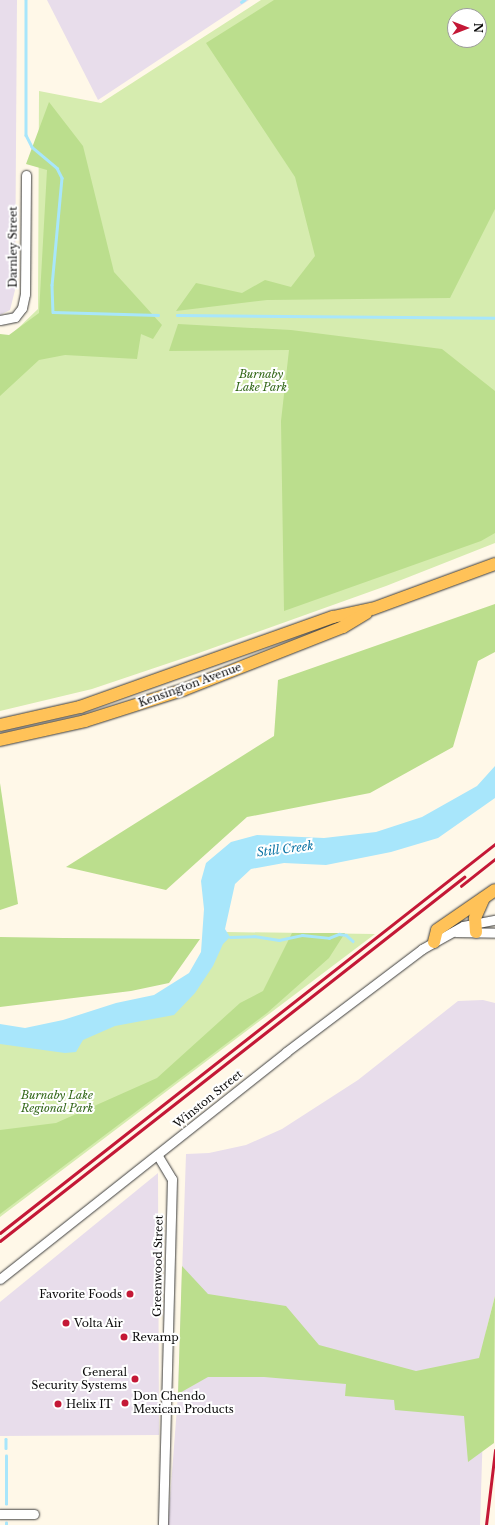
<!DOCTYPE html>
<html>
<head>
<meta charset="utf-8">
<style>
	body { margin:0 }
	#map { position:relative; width:495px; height:1525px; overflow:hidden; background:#fff8e8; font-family:"Libre Baskerville",serif }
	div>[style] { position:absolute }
	.industrial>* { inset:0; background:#e8ddeb }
	.green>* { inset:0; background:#d6ecaf }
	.forest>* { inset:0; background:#bbde8d }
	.water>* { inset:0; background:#a8e6fb }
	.stream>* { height:2.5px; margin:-1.25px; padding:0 1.25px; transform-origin:1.25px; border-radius:1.25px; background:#a8e6fb }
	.roads { filter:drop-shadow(0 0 1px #3d3d3d) drop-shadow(0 0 1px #3d3d3d) }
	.minor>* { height:9px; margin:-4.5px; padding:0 4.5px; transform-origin:4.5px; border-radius:4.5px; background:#fff }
	.major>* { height:12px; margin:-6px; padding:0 6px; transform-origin:6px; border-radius:6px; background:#ffc258 }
	.rail>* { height:2.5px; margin:-1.25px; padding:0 1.25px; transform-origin:1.25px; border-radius:1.25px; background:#c41836 }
	.dots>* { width:11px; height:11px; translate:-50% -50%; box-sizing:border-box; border:2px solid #fff; border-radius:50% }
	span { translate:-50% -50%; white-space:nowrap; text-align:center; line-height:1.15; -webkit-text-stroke:4px #fff; paint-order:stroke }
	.street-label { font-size:11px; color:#0a0a0a }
	.park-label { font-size:11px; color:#316617; font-style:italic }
	.poi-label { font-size:11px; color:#0a0a0a }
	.right { translate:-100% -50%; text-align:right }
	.left { translate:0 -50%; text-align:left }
	.water-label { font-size:12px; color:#0b74a5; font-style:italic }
	.north { position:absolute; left:447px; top:8px; width:40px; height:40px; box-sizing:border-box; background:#fff; border:1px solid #9d9d9d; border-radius:50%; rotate:90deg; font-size:11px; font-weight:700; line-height:16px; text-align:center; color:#0a0a0a }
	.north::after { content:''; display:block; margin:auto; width:14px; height:18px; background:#c41836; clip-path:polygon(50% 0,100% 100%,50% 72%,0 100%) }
</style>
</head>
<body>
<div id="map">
	<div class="industrial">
		<i style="clip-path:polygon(0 0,17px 0,15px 290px,10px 310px,0 315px)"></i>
		<i style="clip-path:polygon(47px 0,249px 0,98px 100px)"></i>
		<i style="clip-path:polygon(483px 1000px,495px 1003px,495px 1296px,486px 1331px,480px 1525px,168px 1525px,178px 1394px,186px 1154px,209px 1153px,246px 1145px,282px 1129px,358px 1080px,458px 1001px)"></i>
		<i style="clip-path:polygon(158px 1173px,159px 1435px,0 1436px,0 1302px)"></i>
	</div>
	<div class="green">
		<i style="clip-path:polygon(evenodd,261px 0,495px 0,495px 543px,386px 586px,196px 654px,92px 689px,0 711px,0 336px,10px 336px,38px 309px,39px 91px,101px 103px,261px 0,455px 16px,479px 16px,479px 40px,455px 40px,455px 16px)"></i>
		<i style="clip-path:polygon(227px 932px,375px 934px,0 1217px,0 1038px,181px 1002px)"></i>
	</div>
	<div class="forest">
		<i style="clip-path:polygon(evenodd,274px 0,495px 0,495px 209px,450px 298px,267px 300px,176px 311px,196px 283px,242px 293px,265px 280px,291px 287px,315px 256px,295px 177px,206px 43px,274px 0,455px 16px,479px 16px,479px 40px,455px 40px,455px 16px)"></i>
		<i style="clip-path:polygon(49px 102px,83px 146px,114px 272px,162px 325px,153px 339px,141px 334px,137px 359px,65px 355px,39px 360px,0 396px,0 334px,9px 335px,39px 313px,47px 170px,26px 164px)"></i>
		<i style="clip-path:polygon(178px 324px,291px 330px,442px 349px,495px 391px,495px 533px,481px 541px,284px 611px,281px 421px,289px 350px,169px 351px)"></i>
		<i style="clip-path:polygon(495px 604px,495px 652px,478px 661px,453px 747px,370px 793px,247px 817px,166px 890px,66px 867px,274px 736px,278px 680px)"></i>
		<i style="clip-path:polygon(0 783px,18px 904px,0 910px)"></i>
		<i style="clip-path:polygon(292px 933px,345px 933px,329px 958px,267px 1013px,0 1214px,0 1130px,56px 1123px,157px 1078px,240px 1003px,263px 991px)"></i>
		<i style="clip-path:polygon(0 937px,64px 938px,200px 939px,169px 983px,131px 991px,0 1007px)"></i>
		<i style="clip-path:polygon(182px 1266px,208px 1294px,286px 1306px,319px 1345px,416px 1371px,479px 1358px,495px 1296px,494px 1443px,468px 1462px,464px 1416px,395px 1410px,394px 1400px,345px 1396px,346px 1384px,264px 1377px,208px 1377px,178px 1394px)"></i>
	</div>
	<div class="water">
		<i style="clip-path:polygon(495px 766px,495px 798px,438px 838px,391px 852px,326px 865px,284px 863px,251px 869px,235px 884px,225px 929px,230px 937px,223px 944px,213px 966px,195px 993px,174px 1015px,115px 1026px,83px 1040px,76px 1052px,65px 1053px,0 1044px,0 1024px,25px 1028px,63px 1020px,116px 1003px,154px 995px,189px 973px,201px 952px,204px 909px,201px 881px,206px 863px,231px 842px,257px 835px,324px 838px,376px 832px,422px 817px,477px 786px)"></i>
	</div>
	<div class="stream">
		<i style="left:26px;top:0;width:135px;rotate:90deg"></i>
		<i style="left:26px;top:135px;width:13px;rotate:63deg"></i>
		<i style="left:32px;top:147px;width:33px;rotate:40deg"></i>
		<i style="left:57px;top:168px;width:11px;rotate:63deg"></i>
		<i style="left:62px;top:178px;width:107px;rotate:95.3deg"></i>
		<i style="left:52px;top:285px;width:27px;rotate:88deg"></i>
		<i style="left:53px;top:312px;width:105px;rotate:1.6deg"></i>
		<i style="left:241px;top:2px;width:4px;rotate:-34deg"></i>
		<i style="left:177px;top:315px;width:318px;rotate:0.5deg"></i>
		<i style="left:230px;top:937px;width:24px;rotate:-2deg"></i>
		<i style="left:254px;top:936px;width:25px;rotate:9deg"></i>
		<i style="left:279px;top:940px;width:24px;rotate:-12deg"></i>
		<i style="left:302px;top:935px;width:27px;rotate:6deg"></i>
		<i style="left:329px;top:938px;width:11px;rotate:-22deg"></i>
		<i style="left:339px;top:934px;width:7px;rotate:8deg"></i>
		<i style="left:346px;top:935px;width:9px;rotate:41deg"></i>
		<i style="left:6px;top:1439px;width:9px;rotate:90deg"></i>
		<i style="left:6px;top:1504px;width:48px;rotate:-90deg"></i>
		<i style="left:6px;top:1525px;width:2px;rotate:-90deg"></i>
	</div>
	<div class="roads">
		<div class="minor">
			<i style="left:0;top:320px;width:15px;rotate:-11deg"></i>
			<i style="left:15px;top:317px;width:11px;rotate:-52deg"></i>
			<i style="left:22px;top:308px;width:14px;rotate:-78deg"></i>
			<i style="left:25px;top:294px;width:119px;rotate:-89.5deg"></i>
			<i style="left:456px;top:932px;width:39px;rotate:1deg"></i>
			<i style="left:158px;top:1156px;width:27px;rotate:59deg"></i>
			<i style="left:172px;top:1179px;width:346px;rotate:91.5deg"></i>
			<i style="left:0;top:1279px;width:365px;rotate:-38.4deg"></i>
			<i style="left:286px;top:1052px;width:171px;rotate:-37.1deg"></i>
			<i style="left:422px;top:949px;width:47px;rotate:-29.3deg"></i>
			<i style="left:463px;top:926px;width:33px;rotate:-11deg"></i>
			<i style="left:0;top:1514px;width:34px"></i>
		</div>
		<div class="major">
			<i style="left:0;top:725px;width:82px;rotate:-12.7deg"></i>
			<i style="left:80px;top:707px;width:269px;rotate:-19.6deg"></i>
			<i style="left:333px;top:617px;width:40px;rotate:-12deg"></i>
			<i style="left:372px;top:609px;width:131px;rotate:-20.1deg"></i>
			<i style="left:0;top:740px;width:87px;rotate:-12.6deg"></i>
			<i style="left:85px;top:721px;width:103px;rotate:-17.6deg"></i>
			<i style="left:183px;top:690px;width:172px;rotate:-21.5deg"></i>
			<i style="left:343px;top:627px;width:27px;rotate:-31deg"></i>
			<i style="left:476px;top:932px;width:14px;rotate:-94deg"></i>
			<i style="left:475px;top:918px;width:22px;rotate:-66deg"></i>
			<i style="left:434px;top:942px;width:12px;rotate:-76deg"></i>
			<i style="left:437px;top:930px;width:70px;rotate:-34.6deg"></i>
		</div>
	</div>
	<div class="rail">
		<i style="left:461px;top:886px;width:43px;rotate:-38.5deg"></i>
		<i style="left:0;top:1233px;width:630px;rotate:-38.16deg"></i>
		<i style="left:0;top:1241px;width:590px;rotate:-38.11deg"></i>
		<i style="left:486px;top:1525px;width:75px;rotate:-83.1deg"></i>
	</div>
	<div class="dots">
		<i style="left:130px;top:1294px;background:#c41836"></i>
		<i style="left:66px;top:1323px;background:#c41836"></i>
		<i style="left:124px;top:1337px;background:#c41836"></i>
		<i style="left:135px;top:1379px;background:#c41836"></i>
		<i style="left:125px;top:1403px;background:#c41836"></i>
		<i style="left:58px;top:1404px;background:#c41836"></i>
	</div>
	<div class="street-label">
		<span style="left:13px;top:247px;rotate:-90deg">Darnley Street</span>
		<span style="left:190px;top:685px;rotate:-20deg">Kensington Avenue</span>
		<span style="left:208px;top:1099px;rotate:-39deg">Winston Street</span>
		<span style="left:158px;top:1266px;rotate:-89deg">Greenwood Street</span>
	</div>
	<div class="park-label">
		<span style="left:261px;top:381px">Burnaby<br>Lake Park</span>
		<span style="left:57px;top:1102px">Burnaby Lake<br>Regional Park</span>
	</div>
	<div class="poi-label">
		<span class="right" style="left:122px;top:1294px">Favorite Foods</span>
		<span class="left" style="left:74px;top:1323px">Volta Air</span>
		<span class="left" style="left:132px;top:1337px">Revamp</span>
		<span class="right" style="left:127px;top:1379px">General<br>Security Systems</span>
		<span class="left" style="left:133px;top:1403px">Don Chendo<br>Mexican Products</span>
		<span class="left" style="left:66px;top:1404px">Helix IT</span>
	</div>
	<div class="water-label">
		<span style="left:285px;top:849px;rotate:-7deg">Still Creek</span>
	</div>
	<div class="north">N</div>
</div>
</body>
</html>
